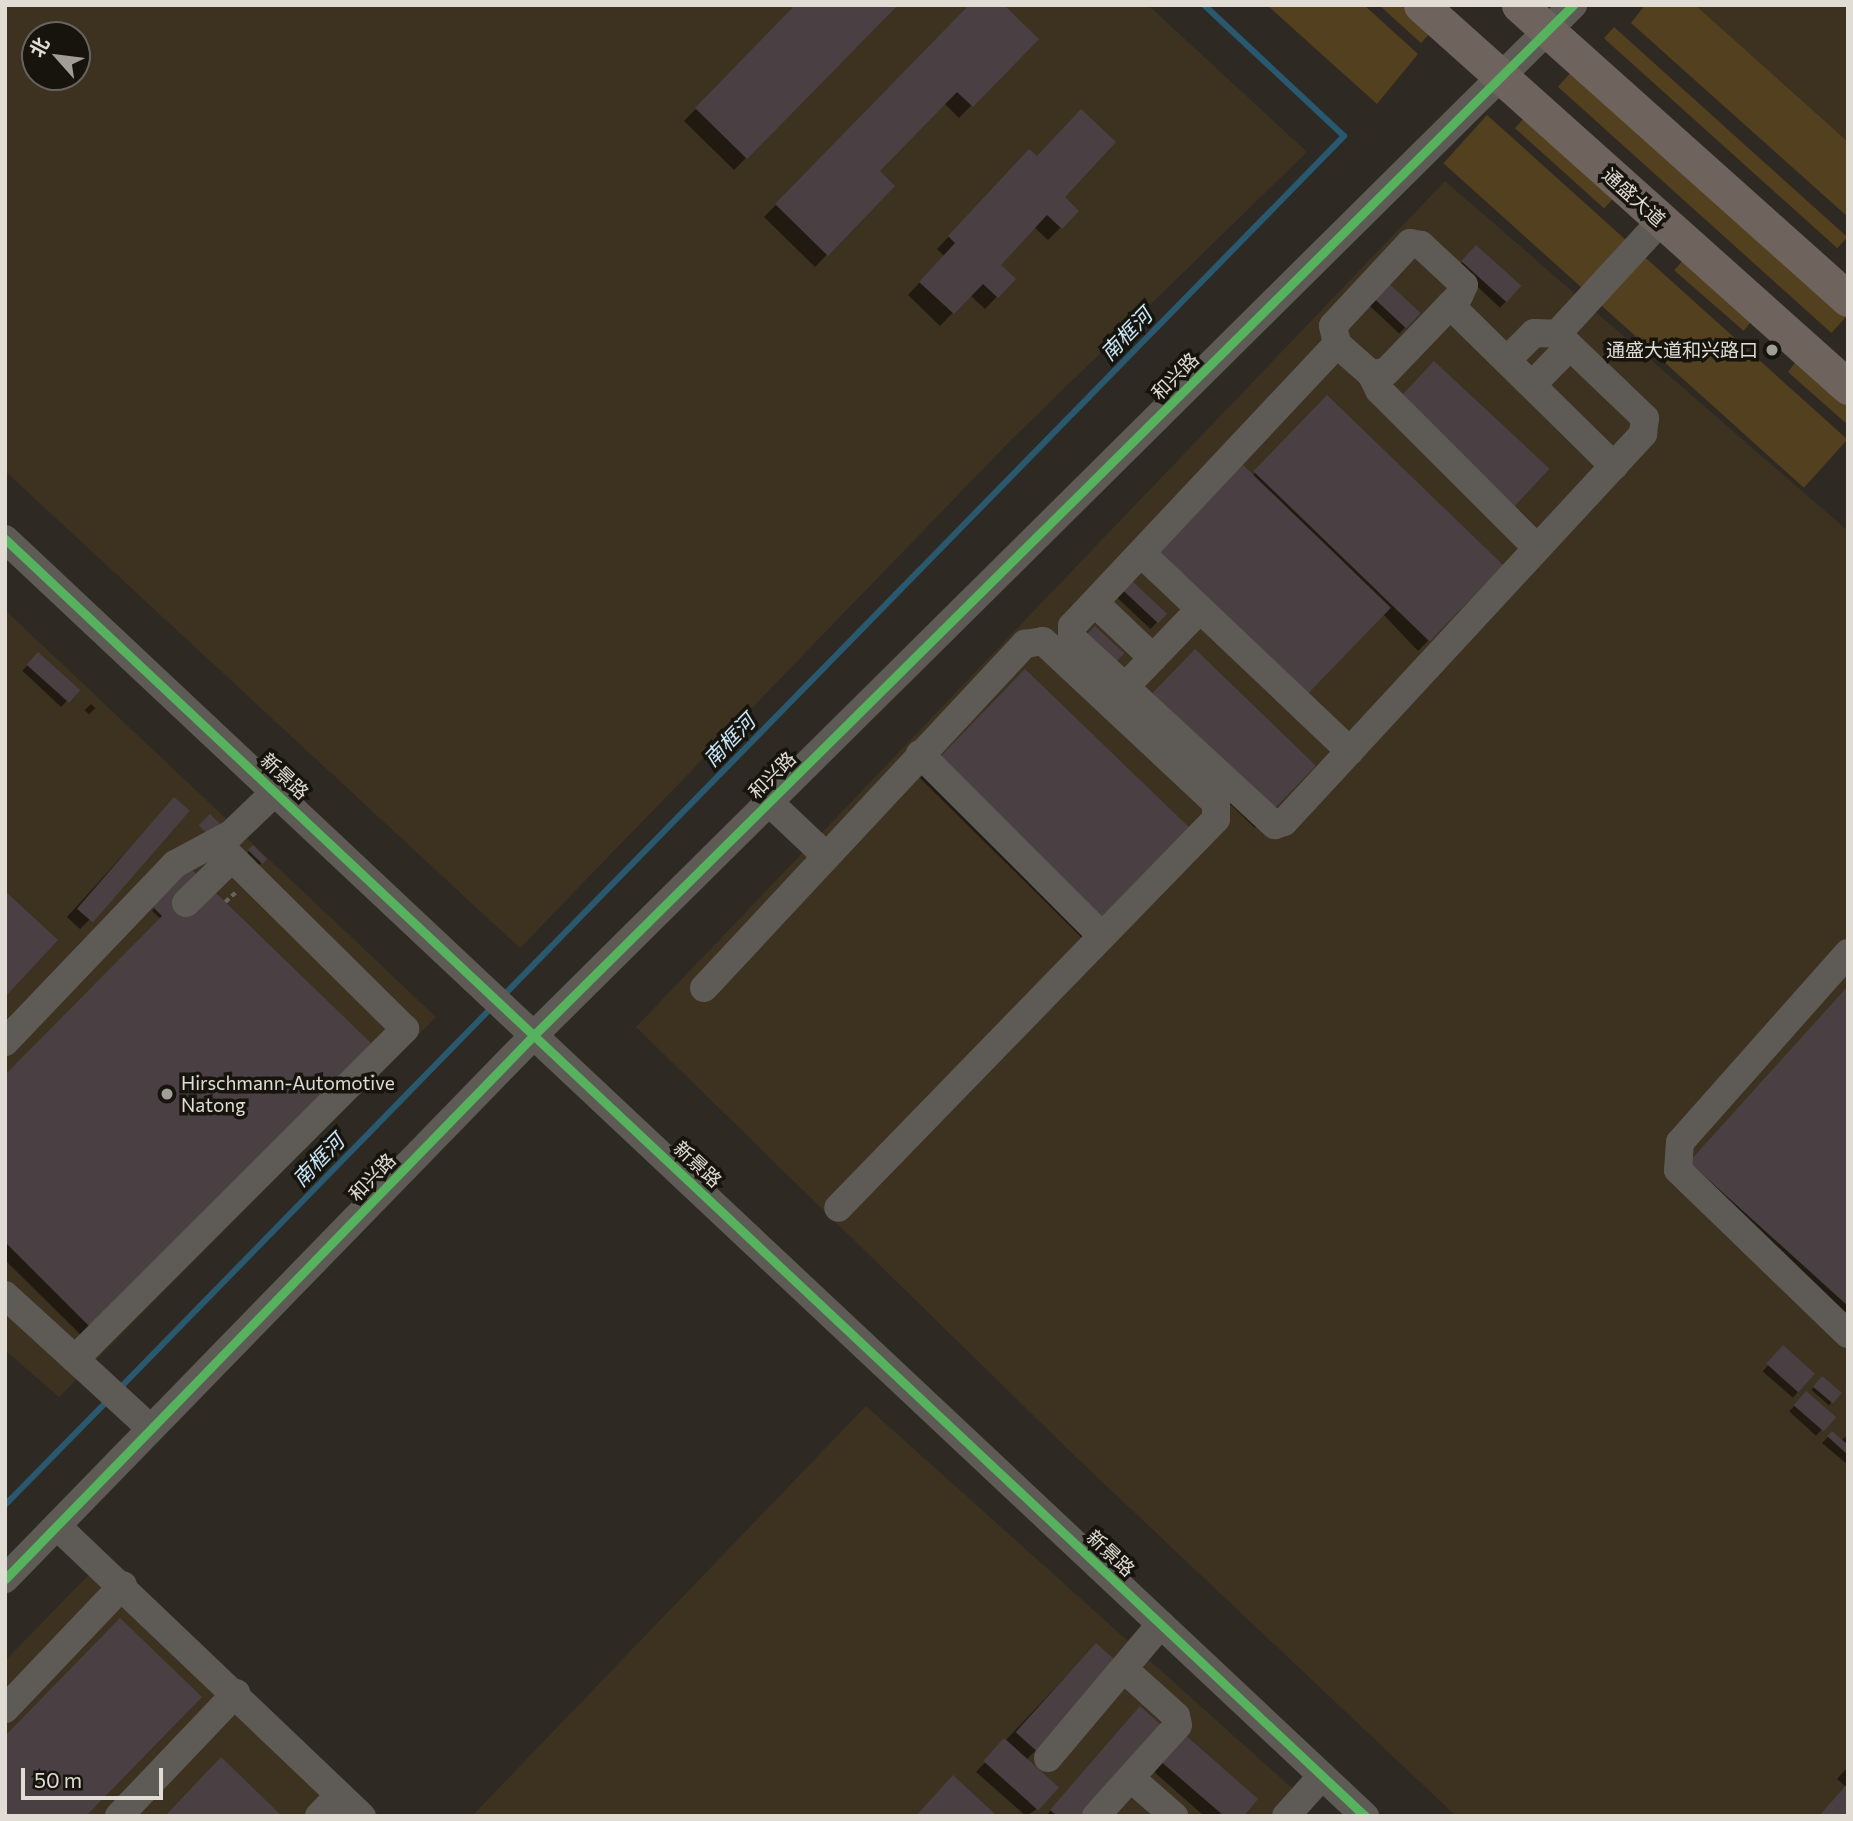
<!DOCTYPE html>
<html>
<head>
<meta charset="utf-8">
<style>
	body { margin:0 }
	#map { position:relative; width:1853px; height:1821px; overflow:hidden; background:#2e2a23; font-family:Commissioner,"Noto Sans SC",sans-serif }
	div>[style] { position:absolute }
	.built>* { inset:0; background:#3d3220 }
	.green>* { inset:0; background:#53401e; transform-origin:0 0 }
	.shadow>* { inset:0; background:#0007; transform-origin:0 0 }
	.stream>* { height:6px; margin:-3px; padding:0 3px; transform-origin:3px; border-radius:3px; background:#295970 }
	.building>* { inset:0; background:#4a4043; transform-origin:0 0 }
	.path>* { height:3.5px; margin-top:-1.75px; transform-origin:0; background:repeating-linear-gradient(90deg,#66635e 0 5px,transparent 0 8.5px) }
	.minor>* { height:28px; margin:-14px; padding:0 14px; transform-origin:14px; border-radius:14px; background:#5e5b56 }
	.major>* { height:35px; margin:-17.5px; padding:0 17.5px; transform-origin:17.5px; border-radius:17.5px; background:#6e645d }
	.cycleway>* { height:9px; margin:-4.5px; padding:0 4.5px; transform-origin:4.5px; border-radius:4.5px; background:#56b35d }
	.dots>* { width:19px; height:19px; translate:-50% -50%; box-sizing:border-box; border:4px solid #17140e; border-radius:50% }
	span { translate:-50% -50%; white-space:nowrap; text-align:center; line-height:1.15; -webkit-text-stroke:7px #17140e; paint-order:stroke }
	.street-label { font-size:19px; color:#e1dcd4 }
	.poi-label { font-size:19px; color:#e1dcd4 }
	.right { translate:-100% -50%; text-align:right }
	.left { translate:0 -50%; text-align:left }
	.water-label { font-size:21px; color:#c8e7f8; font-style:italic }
	.frame { position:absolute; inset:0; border:7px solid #e1dcd4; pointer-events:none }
	.north { position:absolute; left:21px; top:21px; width:70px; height:70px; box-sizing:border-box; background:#17140e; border:2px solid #68645d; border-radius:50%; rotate:298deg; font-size:19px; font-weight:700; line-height:28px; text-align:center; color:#e1dcd4 }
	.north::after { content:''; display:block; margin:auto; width:24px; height:32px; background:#a29e96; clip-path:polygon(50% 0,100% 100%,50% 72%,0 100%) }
	.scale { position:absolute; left:21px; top:1768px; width:142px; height:32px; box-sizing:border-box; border:4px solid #e1dcd4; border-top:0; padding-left:9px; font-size:21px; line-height:24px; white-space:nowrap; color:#e1dcd4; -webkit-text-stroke:5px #17140e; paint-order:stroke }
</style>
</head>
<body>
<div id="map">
	<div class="built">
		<i style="clip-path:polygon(evenodd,5px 5px,1148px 5px,1307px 152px,1010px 441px,520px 948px,5px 471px,5px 5px,35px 35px,77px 35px,77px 77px,35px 77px,35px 35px)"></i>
		<i style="clip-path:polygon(1689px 5px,1848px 5px,1848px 150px)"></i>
		<i style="clip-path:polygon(1445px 181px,1848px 531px,1848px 1816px,1456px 1816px,1078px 1459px,636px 1027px)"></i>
		<i style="clip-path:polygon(5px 610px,436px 1017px,59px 1397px,5px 1350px)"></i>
		<i style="clip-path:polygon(866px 1406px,1294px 1790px,1271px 1816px,472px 1816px)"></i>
		<i style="clip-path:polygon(107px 1556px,380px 1816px,5px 1816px,5px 1661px)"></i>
	</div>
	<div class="green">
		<i style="clip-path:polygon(1267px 5px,1364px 5px,1418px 54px,1377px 104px)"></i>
		<i style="clip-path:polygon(1379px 5px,1401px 5px,1431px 32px,1421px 43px)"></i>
		<i style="clip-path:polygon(1645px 5px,1695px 5px,1848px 142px,1848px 217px,1631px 23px)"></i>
		<i style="left:1614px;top:27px;width:314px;height:15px;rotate:42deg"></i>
		<i style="left:1574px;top:69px;width:368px;height:24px;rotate:42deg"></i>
		<i style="left:1487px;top:115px;width:485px;height:65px;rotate:42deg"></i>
		<i style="left:1525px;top:117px;width:120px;height:15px;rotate:42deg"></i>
		<i style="left:1684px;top:259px;width:92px;height:15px;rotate:41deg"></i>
		<i style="clip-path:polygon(1797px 360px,1848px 405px,1848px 425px,1788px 372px)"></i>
	</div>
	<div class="shadow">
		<i style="clip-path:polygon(797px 5px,896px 5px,734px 170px,684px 121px)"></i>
		<i style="clip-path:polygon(971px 5px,1036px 39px,959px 118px,944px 103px,877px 171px,893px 186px,815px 267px,764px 217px)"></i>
		<i style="clip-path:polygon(1017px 164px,1077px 211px,1048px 240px,1034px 227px,999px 265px,1014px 279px,985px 309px,970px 295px,940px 326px,908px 295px,944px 256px,937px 249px)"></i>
		<i style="left:1476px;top:247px;width:59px;height:28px;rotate:43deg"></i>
		<i style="left:1384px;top:281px;width:47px;height:28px;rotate:43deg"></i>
		<i style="clip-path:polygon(1315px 410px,1502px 564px,1418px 651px,1252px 476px)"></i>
		<i style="left:1132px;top:583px;width:45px;height:21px;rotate:43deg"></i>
		<i style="left:38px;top:654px;width:53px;height:23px;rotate:43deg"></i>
		<i style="clip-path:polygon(1025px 671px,1083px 939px,920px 778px)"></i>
		<i style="left:91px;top:704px;width:6px;height:9px;rotate:45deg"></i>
		<i style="clip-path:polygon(1136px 713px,1314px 766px,1255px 828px)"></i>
		<i style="clip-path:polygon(166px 808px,89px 920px,80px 929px,67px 917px)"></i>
		<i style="left:253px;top:847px;width:17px;height:8px;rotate:45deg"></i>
		<i style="clip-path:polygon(190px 870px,372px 1046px,82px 1336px,5px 1260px,5px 1078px,161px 919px,152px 911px)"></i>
		<i style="clip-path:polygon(1848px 987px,1848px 1329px,1678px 1175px)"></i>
		<i style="left:1783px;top:1348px;width:40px;height:31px;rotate:41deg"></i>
		<i style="left:1822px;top:1378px;width:23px;height:16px;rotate:41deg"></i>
		<i style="left:1806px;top:1393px;width:36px;height:25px;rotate:42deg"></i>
		<i style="clip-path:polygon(1832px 1433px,1841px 1441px,1848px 1434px,1848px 1465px,1822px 1443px)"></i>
		<i style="clip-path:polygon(1087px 1654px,1036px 1750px,1026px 1760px,1037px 1809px,1026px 1816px,976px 1772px)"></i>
		<i style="clip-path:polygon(1132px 1718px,1079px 1816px,1046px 1816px)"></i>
		<i style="clip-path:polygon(1174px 1745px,1241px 1816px,1204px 1816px,1152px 1770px)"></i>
		<i style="clip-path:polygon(1848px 1767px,1848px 1816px,1846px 1787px,1837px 1779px)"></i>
	</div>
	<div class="stream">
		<i style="left:503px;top:996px;width:1203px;rotate:-45.64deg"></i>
		<i style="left:1344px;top:136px;width:192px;rotate:-136.9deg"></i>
		<i style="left:119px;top:1389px;width:535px;rotate:-45.68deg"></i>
		<i style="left:5px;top:1505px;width:148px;rotate:-45.5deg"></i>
	</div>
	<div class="building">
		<i style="clip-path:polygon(795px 5px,898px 5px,747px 159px,695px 108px)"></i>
		<i style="clip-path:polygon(969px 5px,1004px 5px,1039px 39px,973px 107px,957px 92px,880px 171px,895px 186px,828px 256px,775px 204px)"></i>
		<i style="clip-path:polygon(1081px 109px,1116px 142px,1065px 197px,1079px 211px,1062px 229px,1047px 215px,1001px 265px,1016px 279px,998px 298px,983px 284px,954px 314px,919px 282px,955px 243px,948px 236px,1029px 149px,1037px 156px)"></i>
		<i style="left:1476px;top:245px;width:61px;height:22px;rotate:42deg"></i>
		<i style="left:1384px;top:279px;width:50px;height:21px;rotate:43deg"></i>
		<i style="left:1434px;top:361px;width:158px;height:51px;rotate:43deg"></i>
		<i style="left:1327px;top:395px;width:245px;height:106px;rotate:44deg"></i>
		<i style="left:1242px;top:464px;width:207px;height:128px;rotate:44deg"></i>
		<i style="left:1132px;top:581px;width:48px;height:13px;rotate:43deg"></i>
		<i style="left:1095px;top:626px;width:40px;height:18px;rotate:43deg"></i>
		<i style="left:1195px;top:649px;width:168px;height:69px;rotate:44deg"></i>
		<i style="left:38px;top:652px;width:57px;height:17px;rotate:42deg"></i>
		<i style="left:1025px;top:669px;width:233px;height:134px;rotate:44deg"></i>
		<i style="left:174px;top:797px;width:21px;height:148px;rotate:41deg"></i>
		<i style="left:210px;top:814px;width:17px;height:16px;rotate:45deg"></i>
		<i style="left:253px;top:845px;width:20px;height:7px;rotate:45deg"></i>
		<i style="clip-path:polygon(190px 868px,374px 1046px,92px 1329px,5px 1242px,5px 1075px,162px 916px,153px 907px)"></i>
		<i style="clip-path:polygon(5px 891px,58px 940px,5px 997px)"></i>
		<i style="clip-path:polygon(1848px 986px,1848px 1306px,1689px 1162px)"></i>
		<i style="left:1783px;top:1345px;width:43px;height:25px;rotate:42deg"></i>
		<i style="left:1822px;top:1376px;width:26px;height:14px;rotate:40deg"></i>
		<i style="left:1806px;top:1391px;width:40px;height:19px;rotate:41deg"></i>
		<i style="clip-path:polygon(1832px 1431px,1848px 1445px,1848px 1455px,1827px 1436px)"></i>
		<i style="clip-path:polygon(120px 1618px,202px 1697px,86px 1816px,5px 1816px,5px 1736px)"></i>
		<i style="left:1096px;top:1643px;width:28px;height:120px;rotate:42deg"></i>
		<i style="clip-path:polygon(1140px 1706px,1161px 1725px,1081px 1816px,1057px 1816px,1050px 1810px)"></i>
		<i style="clip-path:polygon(1183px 1733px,1258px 1799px,1244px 1816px,1224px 1816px,1159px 1760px)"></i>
		<i style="left:1004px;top:1738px;width:74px;height:31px;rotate:42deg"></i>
		<i style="clip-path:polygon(221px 1757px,282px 1816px,165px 1816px)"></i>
		<i style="clip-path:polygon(953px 1775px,997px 1816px,916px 1816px)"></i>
		<i style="clip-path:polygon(1848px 1783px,1848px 1816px,1819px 1816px)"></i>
	</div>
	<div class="path">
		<i style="left:225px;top:902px;width:15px;rotate:-42deg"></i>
	</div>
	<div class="minor">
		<i style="left:1450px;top:305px;width:230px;rotate:44.5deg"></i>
		<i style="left:1337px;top:344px;width:45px;rotate:41.4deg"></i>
		<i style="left:1371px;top:374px;width:15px;rotate:-8deg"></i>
		<i style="left:1386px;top:372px;width:105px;rotate:-46.2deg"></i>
		<i style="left:1459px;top:296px;width:12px;rotate:-66deg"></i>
		<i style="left:1464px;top:285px;width:59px;rotate:-137.1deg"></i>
		<i style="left:1421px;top:245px;width:11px;rotate:-170deg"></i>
		<i style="left:1410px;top:243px;width:113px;rotate:132.9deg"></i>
		<i style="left:1333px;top:326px;width:18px;rotate:77deg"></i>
		<i style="left:1337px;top:344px;width:387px;rotate:133.2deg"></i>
		<i style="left:1072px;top:626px;width:12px;rotate:90deg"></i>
		<i style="left:1072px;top:638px;width:276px;rotate:42.7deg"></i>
		<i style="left:1275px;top:825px;width:9px;rotate:-18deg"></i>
		<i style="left:1284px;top:822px;width:529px;rotate:-47.22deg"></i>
		<i style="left:1643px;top:434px;width:16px;rotate:-83deg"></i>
		<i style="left:1645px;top:418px;width:122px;rotate:-136.3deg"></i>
		<i style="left:1557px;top:334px;width:154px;rotate:-47.4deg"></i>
		<i style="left:1507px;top:360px;width:38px;rotate:-45deg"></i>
		<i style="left:1534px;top:333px;width:23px;rotate:2deg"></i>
		<i style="left:1371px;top:374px;width:18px;rotate:63deg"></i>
		<i style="left:1379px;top:390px;width:223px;rotate:45deg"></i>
		<i style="left:1532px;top:385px;width:54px;rotate:-45.7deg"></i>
		<i style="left:5px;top:539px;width:1866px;rotate:43.2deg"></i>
		<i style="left:1141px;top:553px;width:288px;rotate:43.5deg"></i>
		<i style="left:1095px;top:603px;width:80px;rotate:43.5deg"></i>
		<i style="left:1125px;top:687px;width:108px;rotate:-46.1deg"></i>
		<i style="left:920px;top:754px;width:257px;rotate:45deg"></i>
		<i style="left:769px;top:802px;width:76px;rotate:43.4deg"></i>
		<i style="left:186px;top:903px;width:64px;rotate:-44.4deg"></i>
		<i style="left:1848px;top:953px;width:253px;rotate:131.6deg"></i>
		<i style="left:1680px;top:1142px;width:28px;rotate:94deg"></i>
		<i style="left:1678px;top:1170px;width:236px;rotate:44deg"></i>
		<i style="left:704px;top:988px;width:471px;rotate:-47deg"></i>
		<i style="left:1025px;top:644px;width:18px;rotate:-9deg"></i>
		<i style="left:1043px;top:641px;width:237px;rotate:43.1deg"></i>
		<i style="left:1216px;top:803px;width:16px;rotate:90deg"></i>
		<i style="left:1216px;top:819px;width:542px;rotate:134.18deg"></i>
		<i style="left:5px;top:1042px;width:246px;rotate:-46.3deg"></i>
		<i style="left:175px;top:864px;width:64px;rotate:-28.2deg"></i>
		<i style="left:231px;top:834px;width:62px;rotate:-43.7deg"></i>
		<i style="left:5px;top:1295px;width:95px;rotate:42.4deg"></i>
		<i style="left:75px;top:1359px;width:467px;rotate:-45deg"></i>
		<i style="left:405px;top:1029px;width:264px;rotate:-135.3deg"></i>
		<i style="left:75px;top:1359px;width:103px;rotate:42.6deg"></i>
		<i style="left:57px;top:1526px;width:421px;rotate:43.6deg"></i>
		<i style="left:5px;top:1579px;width:760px;rotate:-45.8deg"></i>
		<i style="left:535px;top:1034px;width:1462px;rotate:-44.75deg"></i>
		<i style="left:5px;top:1709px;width:171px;rotate:-46.4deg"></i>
		<i style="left:1048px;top:1758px;width:175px;rotate:-49.9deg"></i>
		<i style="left:1133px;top:1780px;width:55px;rotate:41.3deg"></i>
		<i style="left:119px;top:1816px;width:170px;rotate:-46.4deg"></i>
		<i style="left:319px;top:1816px;width:29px;rotate:-46deg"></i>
		<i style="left:1096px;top:1816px;width:122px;rotate:-48deg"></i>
		<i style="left:1178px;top:1725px;width:9px;rotate:-103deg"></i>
		<i style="left:1176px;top:1716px;width:70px;rotate:-137.9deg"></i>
		<i style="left:1286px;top:1816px;width:54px;rotate:-48deg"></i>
	</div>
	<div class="major">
		<i style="left:1421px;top:5px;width:573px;rotate:41.82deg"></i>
		<i style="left:1519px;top:5px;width:441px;rotate:41.8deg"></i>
	</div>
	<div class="cycleway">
		<i style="left:5px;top:539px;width:1866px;rotate:43.2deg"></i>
		<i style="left:5px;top:1579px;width:760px;rotate:-45.8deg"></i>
		<i style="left:535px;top:1034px;width:1462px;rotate:-44.75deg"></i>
	</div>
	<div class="dots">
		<i style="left:1772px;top:350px;background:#a29e96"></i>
		<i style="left:167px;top:1094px;background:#a29e96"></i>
	</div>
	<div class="street-label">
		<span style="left:1634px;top:197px;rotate:42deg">通盛大道</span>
		<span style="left:1175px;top:376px;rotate:-45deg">和兴路</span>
		<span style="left:772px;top:775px;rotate:-45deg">和兴路</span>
		<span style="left:285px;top:776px;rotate:43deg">新景路</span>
		<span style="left:698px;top:1164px;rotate:43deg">新景路</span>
		<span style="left:372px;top:1177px;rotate:-46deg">和兴路</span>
		<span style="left:1111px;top:1553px;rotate:43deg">新景路</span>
	</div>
	<div class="poi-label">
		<span class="right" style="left:1758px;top:350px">通盛大道和兴路口</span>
		<span class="left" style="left:181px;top:1094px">Hirschmann-Automotive<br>Natong</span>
	</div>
	<div class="water-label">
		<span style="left:1126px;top:334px;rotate:-46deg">南框河</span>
		<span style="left:729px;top:740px;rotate:-46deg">南框河</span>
		<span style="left:318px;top:1160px;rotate:-46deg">南框河</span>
	</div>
	<div class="frame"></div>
	<div class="north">北</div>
	<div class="scale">50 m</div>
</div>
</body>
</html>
